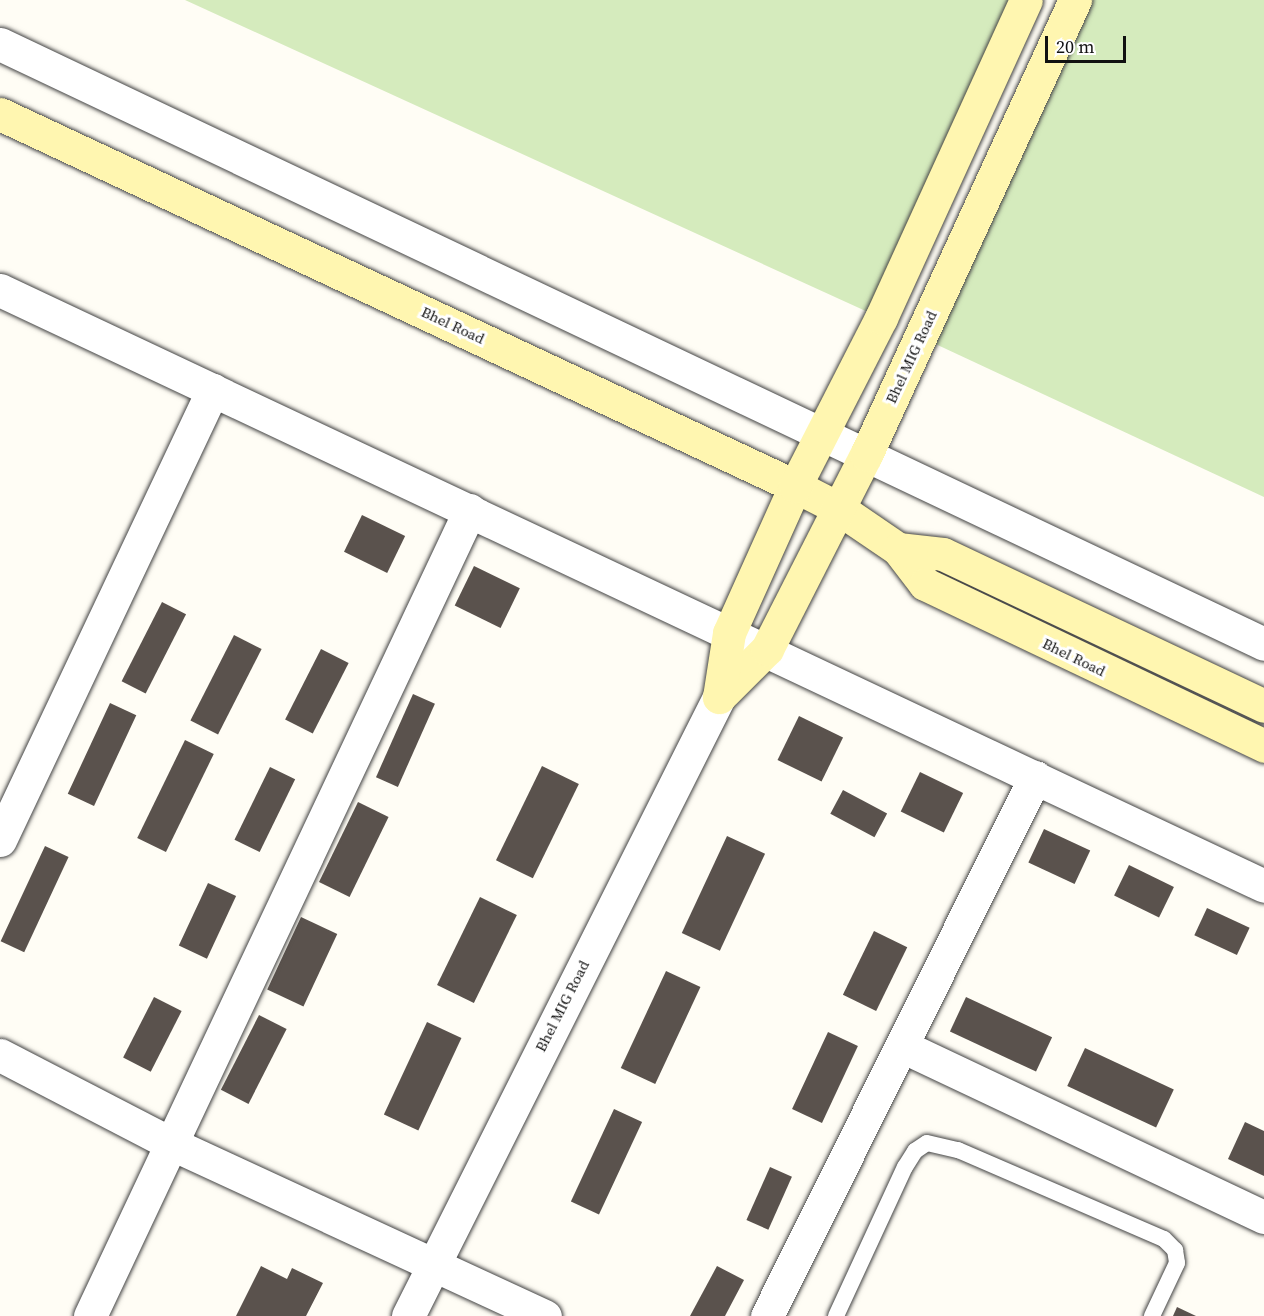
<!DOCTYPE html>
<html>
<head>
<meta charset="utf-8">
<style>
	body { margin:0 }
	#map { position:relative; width:1264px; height:1316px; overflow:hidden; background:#fffdf5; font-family:"Source Serif 4",serif }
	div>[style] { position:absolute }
	.green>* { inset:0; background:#d5ebbd }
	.building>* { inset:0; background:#5a524d; transform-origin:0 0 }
	.roads { filter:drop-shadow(0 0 2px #444) drop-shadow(0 0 2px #444) }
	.lane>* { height:16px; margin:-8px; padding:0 8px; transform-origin:8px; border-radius:8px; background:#fff }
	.street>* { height:33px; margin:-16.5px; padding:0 16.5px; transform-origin:16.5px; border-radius:16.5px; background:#fff }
	.secondary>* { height:33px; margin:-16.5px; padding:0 16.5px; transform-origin:16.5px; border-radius:16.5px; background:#fff6b0 }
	span { translate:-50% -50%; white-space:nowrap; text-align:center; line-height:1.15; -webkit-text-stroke:6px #fff; paint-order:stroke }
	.street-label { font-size:15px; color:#111 }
	.scale { position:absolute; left:1045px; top:36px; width:81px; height:27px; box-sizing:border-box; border:3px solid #111; border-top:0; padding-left:8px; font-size:18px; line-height:21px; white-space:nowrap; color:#111; -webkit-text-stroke:4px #fff; paint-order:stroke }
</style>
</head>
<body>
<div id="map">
	<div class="green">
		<i style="clip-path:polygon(185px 0,1026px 0,881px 318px)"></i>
		<i style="clip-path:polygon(1088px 0,1264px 0,1264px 497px,929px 341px)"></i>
	</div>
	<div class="building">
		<i style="left:362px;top:515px;width:48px;height:41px;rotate:26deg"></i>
		<i style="left:474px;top:566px;width:51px;height:44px;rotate:26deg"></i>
		<i style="left:162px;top:602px;width:27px;height:89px;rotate:27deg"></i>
		<i style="left:234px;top:635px;width:31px;height:96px;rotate:27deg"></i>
		<i style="left:321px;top:649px;width:31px;height:79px;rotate:27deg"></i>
		<i style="left:413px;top:694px;width:24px;height:91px;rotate:24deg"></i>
		<i style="left:110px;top:703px;width:29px;height:100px;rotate:25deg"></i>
		<i style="left:799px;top:716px;width:49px;height:49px;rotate:26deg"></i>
		<i style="left:185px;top:740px;width:32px;height:109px;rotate:26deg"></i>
		<i style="left:542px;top:766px;width:41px;height:105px;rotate:26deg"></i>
		<i style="left:270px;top:767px;width:28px;height:81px;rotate:26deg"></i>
		<i style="left:920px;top:772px;width:48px;height:44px;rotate:26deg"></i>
		<i style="left:843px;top:790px;width:50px;height:27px;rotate:28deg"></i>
		<i style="left:358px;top:802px;width:34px;height:89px;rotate:26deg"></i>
		<i style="left:1044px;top:829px;width:51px;height:37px;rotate:25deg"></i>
		<i style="left:727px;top:836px;width:42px;height:107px;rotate:25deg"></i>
		<i style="left:45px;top:846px;width:26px;height:105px;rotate:25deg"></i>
		<i style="left:1129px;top:865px;width:50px;height:34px;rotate:26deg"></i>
		<i style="left:208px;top:883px;width:31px;height:69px;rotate:25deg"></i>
		<i style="left:480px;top:897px;width:41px;height:98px;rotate:26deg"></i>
		<i style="left:1207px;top:908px;width:47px;height:30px;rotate:25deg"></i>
		<i style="left:301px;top:917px;width:40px;height:80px;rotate:25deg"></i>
		<i style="left:874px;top:931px;width:37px;height:71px;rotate:26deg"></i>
		<i style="left:666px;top:971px;width:38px;height:107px;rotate:25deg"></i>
		<i style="left:154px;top:997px;width:31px;height:68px;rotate:27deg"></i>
		<i style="left:966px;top:997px;width:95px;height:38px;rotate:25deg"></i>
		<i style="left:259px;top:1015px;width:31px;height:84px;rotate:27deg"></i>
		<i style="left:427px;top:1022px;width:38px;height:102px;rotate:25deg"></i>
		<i style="left:828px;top:1032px;width:33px;height:85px;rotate:25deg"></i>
		<i style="left:1085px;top:1048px;width:98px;height:42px;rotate:25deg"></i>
		<i style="left:614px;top:1109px;width:31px;height:102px;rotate:25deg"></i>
		<i style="clip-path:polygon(1245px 1122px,1264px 1131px,1264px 1176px,1228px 1159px)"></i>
		<i style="left:770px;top:1167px;width:24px;height:58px;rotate:24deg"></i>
		<i style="clip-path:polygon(261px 1266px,287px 1279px,292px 1268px,323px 1283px,306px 1316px,236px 1316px)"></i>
		<i style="clip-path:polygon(717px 1266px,744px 1280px,725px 1316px,690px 1316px)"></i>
		<i style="clip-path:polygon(1177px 1307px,1196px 1316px,1173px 1316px)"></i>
	</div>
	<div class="roads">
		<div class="lane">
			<i style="left:836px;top:1316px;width:164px;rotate:-65.2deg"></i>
			<i style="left:905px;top:1167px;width:19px;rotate:-58deg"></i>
			<i style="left:915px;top:1151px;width:14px;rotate:-34deg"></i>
			<i style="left:927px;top:1143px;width:32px;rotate:13deg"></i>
			<i style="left:958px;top:1150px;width:224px;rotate:23.4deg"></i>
			<i style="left:1164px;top:1239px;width:16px;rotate:45deg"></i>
			<i style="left:1175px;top:1250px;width:13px;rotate:81deg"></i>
			<i style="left:1177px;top:1263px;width:59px;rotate:115.3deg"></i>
		</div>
		<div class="street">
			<i style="left:0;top:44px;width:1399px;rotate:25.39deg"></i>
			<i style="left:0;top:290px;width:1397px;rotate:25.24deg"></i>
			<i style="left:0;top:840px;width:498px;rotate:-64.7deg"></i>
			<i style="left:904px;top:1047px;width:398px;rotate:25.3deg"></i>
			<i style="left:0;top:1055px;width:191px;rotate:27.4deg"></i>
			<i style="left:170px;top:1143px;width:413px;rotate:24.8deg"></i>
			<i style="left:90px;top:1316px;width:891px;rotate:-64.76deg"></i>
			<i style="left:408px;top:1316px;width:693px;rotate:-63.32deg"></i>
			<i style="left:767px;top:1316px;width:602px;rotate:-63.56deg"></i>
		</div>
		<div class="secondary">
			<i style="left:0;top:114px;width:878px;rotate:25.08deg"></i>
			<i style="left:795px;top:486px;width:48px;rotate:27.1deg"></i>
			<i style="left:838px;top:508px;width:73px;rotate:34.3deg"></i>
			<i style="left:898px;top:549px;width:44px;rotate:52.4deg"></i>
			<i style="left:925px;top:584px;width:376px;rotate:25.5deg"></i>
			<i style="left:898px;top:549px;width:45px;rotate:6.3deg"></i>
			<i style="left:943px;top:554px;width:355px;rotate:25.3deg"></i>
			<i style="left:719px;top:697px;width:68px;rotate:-45deg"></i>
			<i style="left:767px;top:649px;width:218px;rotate:-63deg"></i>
			<i style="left:866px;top:455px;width:501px;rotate:-65.33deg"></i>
			<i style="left:719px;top:697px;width:65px;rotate:-81.1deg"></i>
			<i style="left:729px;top:633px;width:161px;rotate:-65.8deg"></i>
			<i style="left:795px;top:486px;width:189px;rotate:-62.9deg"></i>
			<i style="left:881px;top:318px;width:349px;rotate:-65.5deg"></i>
		</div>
	</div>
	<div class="street-label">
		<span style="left:453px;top:325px;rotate:25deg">Bhel Road</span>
		<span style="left:911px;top:357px;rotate:-65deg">Bhel MIG Road</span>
		<span style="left:1074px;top:657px;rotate:26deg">Bhel Road</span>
		<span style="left:562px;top:1006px;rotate:-63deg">Bhel MIG Road</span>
	</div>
	<div class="scale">20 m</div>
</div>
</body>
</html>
